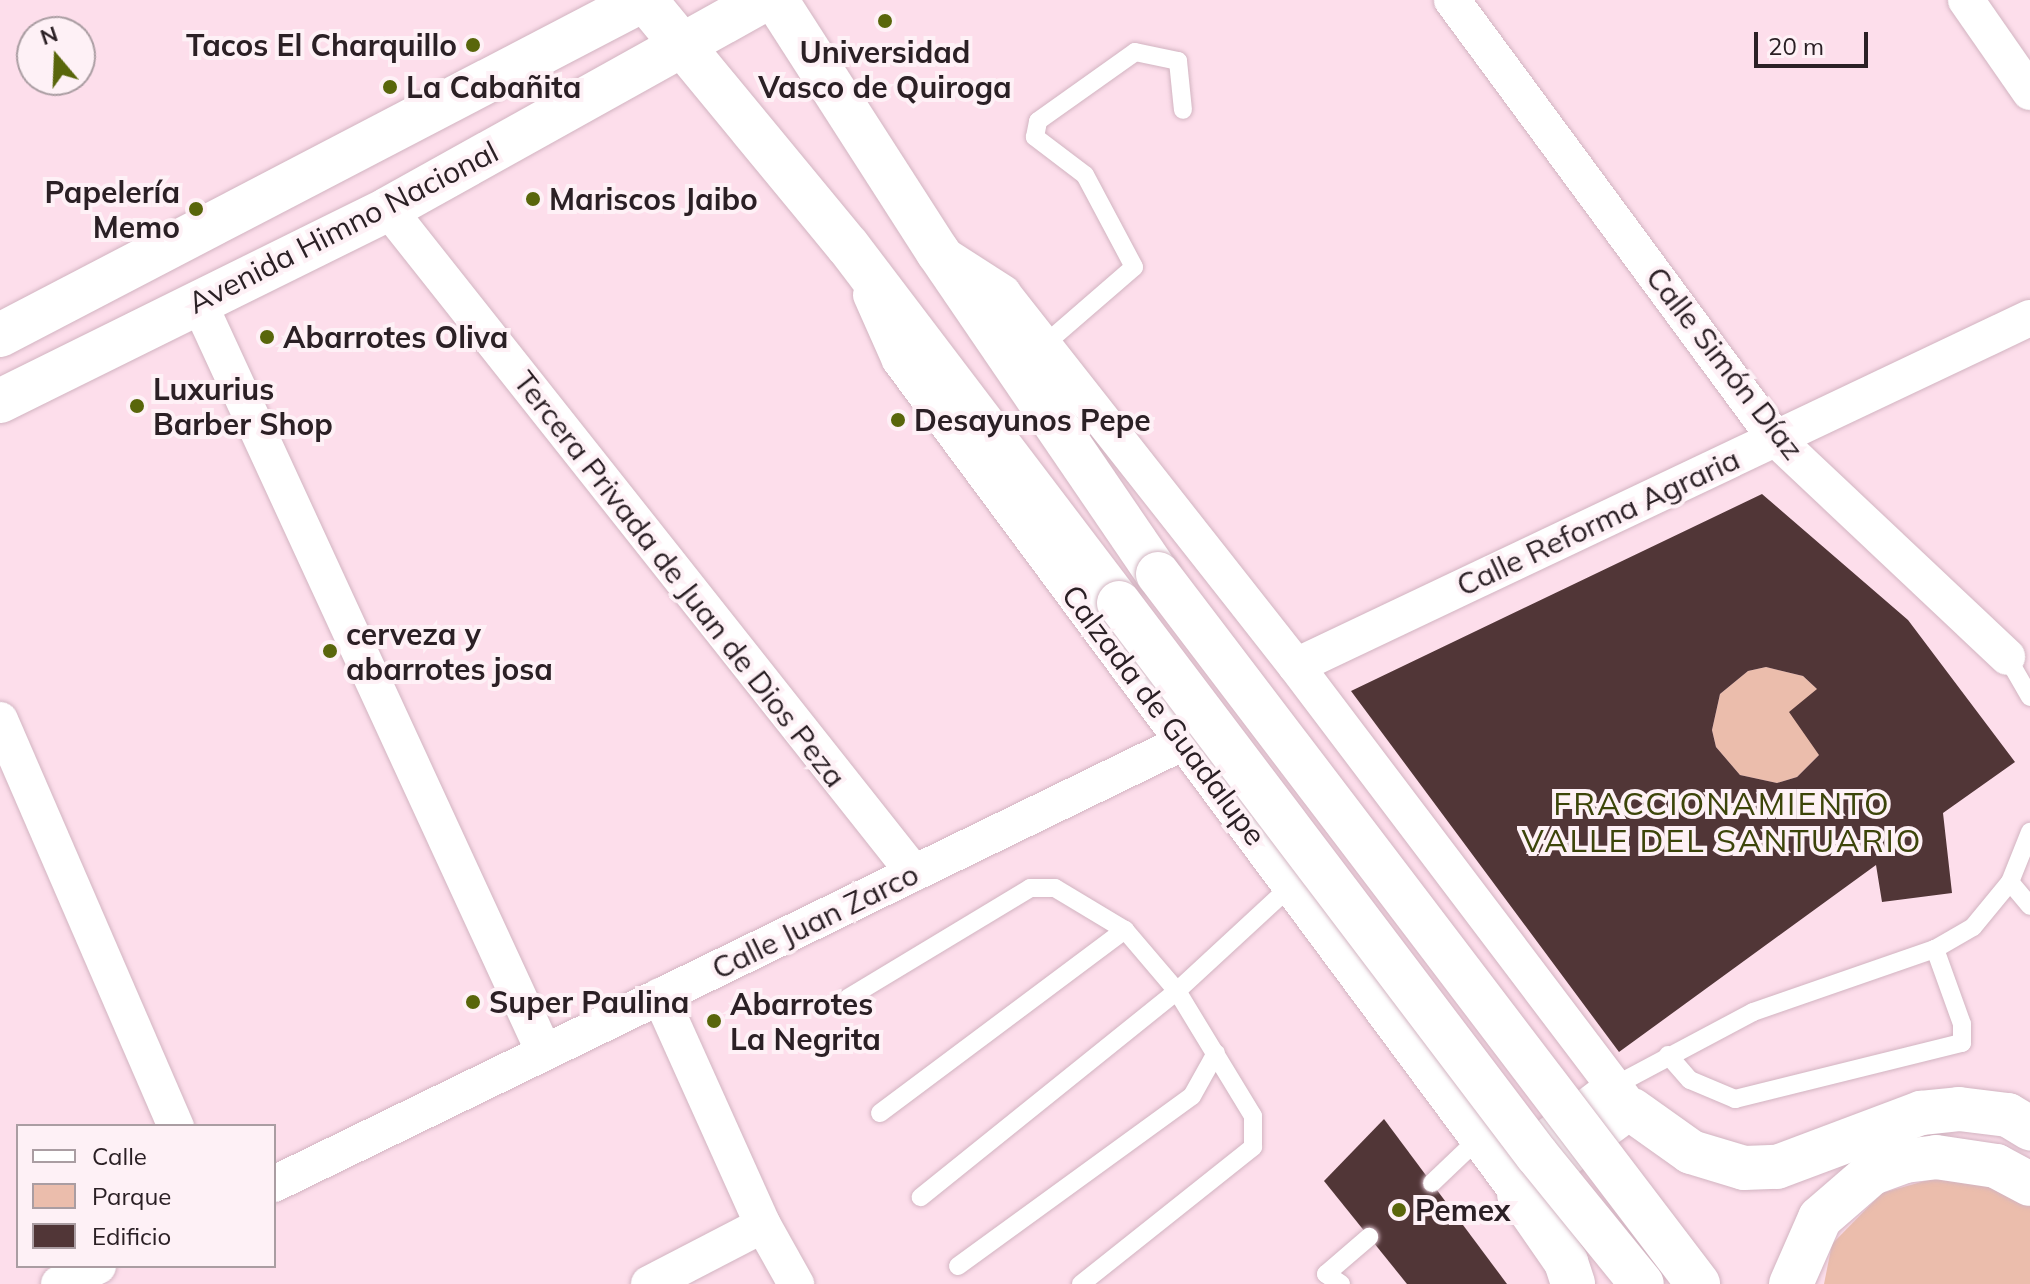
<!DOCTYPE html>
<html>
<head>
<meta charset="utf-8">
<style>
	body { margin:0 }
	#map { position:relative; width:2030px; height:1284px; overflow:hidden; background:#fddeeb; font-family:Mulish,sans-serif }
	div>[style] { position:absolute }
	.green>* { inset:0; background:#ebbdac }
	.building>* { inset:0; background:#513637 }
	.roads { filter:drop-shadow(0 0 2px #d2b4c1) drop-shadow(0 0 2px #d2b4c1) }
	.lane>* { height:18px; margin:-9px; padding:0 9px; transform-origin:9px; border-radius:9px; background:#fff }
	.street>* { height:36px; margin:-18px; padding:0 18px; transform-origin:18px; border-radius:18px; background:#fff }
	.secondary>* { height:44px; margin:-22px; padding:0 22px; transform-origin:22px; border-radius:22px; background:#fff }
	.primary>* { height:44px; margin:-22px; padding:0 22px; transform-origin:22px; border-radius:22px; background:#fff }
	.bridges { filter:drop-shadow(0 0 2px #d2b4c1) drop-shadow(0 0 2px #d2b4c1) }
	.primary-bridge>* { height:44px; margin:-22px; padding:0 22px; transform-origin:22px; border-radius:22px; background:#fff }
	.dots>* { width:22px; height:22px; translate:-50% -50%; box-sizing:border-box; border:4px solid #fef1f6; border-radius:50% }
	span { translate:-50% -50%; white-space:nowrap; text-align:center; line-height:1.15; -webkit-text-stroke:8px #fef1f6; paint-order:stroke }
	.poi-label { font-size:30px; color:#2b2025; font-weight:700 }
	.right { translate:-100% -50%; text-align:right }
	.left { translate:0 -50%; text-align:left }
	.street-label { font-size:30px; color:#2b2025 }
	.neighbourhood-label { font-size:32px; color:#3c4509; letter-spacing:2px }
	.legend { position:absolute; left:16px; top:1124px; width:260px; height:144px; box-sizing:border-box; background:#fef1f6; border:2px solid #aa9da2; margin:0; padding:10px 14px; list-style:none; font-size:24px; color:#2b2025 }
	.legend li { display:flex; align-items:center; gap:16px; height:40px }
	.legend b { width:40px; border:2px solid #aa9da2 }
	.north { position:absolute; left:16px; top:16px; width:80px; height:80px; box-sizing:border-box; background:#fef1f6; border:2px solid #aa9da2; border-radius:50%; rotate:341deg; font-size:22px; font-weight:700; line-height:32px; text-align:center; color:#2b2025 }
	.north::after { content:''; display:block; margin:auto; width:28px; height:36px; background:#59660b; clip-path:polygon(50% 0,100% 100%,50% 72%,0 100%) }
	.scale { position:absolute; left:1754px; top:32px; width:114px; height:36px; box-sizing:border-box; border:4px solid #2b2025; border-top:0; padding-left:10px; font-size:24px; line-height:28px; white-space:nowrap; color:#2b2025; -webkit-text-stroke:6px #fef1f6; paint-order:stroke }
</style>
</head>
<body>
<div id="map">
	<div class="green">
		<i style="clip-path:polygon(1766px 667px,1803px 676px,1817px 689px,1819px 755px,1797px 777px,1777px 783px,1740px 775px,1716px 747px,1712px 730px,1720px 694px,1748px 671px)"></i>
		<i style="clip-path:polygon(1939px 1177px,2005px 1185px,2030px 1203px,2030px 1284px,1824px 1284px,1832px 1244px,1882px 1193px)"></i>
	</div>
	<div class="building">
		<i style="clip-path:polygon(evenodd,1762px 494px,1908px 620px,2015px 762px,1943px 813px,1952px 893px,1882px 902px,1876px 865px,1619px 1052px,1351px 691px,1762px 494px,1766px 667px,1803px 676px,1817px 689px,1789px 712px,1819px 755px,1797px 777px,1777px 783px,1740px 775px,1716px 747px,1712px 730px,1720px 694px,1748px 671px,1766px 667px)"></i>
		<i style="clip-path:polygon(1384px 1119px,1507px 1284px,1407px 1284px,1324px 1181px)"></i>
	</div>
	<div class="roads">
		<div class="lane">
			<i style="left:1044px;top:345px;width:119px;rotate:-40.9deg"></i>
			<i style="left:1134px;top:267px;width:104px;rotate:-118deg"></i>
			<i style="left:1085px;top:175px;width:63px;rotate:-142.8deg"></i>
			<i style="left:1035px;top:137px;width:16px;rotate:-79deg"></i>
			<i style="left:1038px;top:121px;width:119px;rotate:-35.4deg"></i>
			<i style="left:1135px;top:52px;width:44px;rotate:11.8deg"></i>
			<i style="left:1178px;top:61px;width:49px;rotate:84.2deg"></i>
			<i style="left:2007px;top:657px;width:46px;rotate:60.1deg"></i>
			<i style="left:2010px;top:882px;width:31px;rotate:50deg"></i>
			<i style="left:848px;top:998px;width:213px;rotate:-31.1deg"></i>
			<i style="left:1030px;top:888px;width:25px"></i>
			<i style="left:1055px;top:888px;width:82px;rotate:31deg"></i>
			<i style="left:1125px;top:930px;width:80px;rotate:49.6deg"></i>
			<i style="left:1177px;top:991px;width:329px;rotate:141.2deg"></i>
			<i style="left:1668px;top:1055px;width:33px;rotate:49deg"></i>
			<i style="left:1690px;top:1080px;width:49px;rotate:22.9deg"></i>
			<i style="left:1735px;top:1099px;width:234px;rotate:-13.9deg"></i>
			<i style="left:1962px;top:1043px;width:19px;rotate:-90deg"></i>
			<i style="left:1962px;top:1024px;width:80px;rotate:-109.8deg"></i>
			<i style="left:1614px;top:1086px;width:157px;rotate:-28deg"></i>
			<i style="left:1753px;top:1012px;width:193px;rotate:-19.1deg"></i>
			<i style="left:1935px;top:949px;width:44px;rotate:-30.1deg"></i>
			<i style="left:1973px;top:927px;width:58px;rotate:-50.6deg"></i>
			<i style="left:2010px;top:882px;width:54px;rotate:-68.2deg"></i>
			<i style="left:880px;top:1113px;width:306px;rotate:-36.8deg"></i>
			<i style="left:1432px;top:1183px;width:61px;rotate:-43.7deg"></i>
			<i style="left:958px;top:1266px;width:289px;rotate:-36deg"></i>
			<i style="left:1192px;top:1096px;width:49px;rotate:-60.8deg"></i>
			<i style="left:1081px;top:1284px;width:220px;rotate:-38.5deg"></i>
			<i style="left:1253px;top:1147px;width:31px;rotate:-90deg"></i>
			<i style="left:1253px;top:1116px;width:146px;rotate:-121.3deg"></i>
			<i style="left:1177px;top:991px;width:156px;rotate:-42.7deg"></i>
			<i style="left:1341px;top:1284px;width:18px;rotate:-146deg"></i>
			<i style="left:1326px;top:1274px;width:57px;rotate:-40.7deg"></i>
		</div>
		<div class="street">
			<i style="left:1452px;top:0;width:544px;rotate:53.59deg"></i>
			<i style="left:1775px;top:438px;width:319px;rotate:43.3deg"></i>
			<i style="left:1966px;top:0;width:112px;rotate:55.2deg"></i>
			<i style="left:388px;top:209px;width:847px;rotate:51.61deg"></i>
			<i style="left:871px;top:295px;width:71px;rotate:66deg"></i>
			<i style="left:900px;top:360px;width:1039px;rotate:53.42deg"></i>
			<i style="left:1519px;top:1194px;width:141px;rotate:-36.6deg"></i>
			<i style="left:1632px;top:1110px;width:557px;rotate:-127.12deg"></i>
			<i style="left:1296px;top:666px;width:474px;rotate:-128.2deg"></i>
			<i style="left:1003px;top:293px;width:70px;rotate:-147.2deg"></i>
			<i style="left:198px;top:301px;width:827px;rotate:65.26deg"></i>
			<i style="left:1296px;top:666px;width:812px;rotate:-25.37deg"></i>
			<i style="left:0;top:720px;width:443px;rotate:66.6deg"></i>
			<i style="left:660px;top:996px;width:251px;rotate:65.8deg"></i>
			<i style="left:763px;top:1225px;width:68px;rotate:60.8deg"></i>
			<i style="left:1510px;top:1165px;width:131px;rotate:-37.2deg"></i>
			<i style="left:274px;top:1184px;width:1012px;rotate:-25.91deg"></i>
			<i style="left:59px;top:1284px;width:43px;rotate:-24.8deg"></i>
			<i style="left:649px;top:1284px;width:128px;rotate:-27.4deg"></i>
		</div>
		<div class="secondary">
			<i style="left:0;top:335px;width:725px;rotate:-27.52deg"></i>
			<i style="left:0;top:401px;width:433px;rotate:-26.3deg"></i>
			<i style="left:388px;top:209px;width:430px;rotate:-29.1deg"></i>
			<i style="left:1632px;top:1110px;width:72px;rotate:35.4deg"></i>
			<i style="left:1691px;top:1152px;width:55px;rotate:16.8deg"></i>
			<i style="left:1744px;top:1168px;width:33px;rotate:-2deg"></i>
			<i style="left:1777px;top:1167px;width:154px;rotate:-20.6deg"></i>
			<i style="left:1921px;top:1113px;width:38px;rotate:-6deg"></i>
			<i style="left:1959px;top:1109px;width:49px;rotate:7deg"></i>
			<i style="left:2008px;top:1115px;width:26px;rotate:31deg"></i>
			<i style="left:1519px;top:1194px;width:83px;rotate:55.3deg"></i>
			<i style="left:1566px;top:1262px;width:23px;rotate:72deg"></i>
		</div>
		<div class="primary">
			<i style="left:645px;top:0;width:319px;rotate:50.5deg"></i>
			<i style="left:848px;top:246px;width:448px;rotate:52.8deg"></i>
			<i style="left:776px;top:0;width:300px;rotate:57.3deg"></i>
			<i style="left:938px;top:252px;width:390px;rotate:55.7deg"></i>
			<i style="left:1791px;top:1284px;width:72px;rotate:-66.3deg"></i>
			<i style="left:1820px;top:1218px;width:69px;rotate:-40.9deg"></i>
			<i style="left:1872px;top:1173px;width:35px;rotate:-20deg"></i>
			<i style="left:1905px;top:1161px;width:31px;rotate:-7deg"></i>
			<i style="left:1936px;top:1157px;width:61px;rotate:8.5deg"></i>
			<i style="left:1996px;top:1166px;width:38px;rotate:28deg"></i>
		</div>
	</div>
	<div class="bridges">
		<div class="primary-bridge">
			<i style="left:1158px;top:574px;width:892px;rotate:52.74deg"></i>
			<i style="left:1119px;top:603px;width:692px;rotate:52.87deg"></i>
			<i style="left:1537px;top:1155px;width:166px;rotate:50.9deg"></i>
		</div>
	</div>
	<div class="dots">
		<i style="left:885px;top:21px;background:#59660b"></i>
		<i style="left:473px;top:45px;background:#59660b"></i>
		<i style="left:390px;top:87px;background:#59660b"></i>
		<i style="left:533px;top:199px;background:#59660b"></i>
		<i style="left:196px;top:209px;background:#59660b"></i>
		<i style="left:267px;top:337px;background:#59660b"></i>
		<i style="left:137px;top:406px;background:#59660b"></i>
		<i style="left:898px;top:420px;background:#59660b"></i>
		<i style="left:330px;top:651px;background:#59660b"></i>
		<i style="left:473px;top:1002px;background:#59660b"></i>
		<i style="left:714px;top:1021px;background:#59660b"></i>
		<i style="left:1399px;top:1210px;background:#59660b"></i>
	</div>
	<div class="poi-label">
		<span class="right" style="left:457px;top:45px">Tacos El Charquillo</span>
		<span style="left:885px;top:69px">Universidad<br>Vasco de Quiroga</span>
		<span class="left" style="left:406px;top:87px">La Cabañita</span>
		<span class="right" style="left:180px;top:209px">Papelería<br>Memo</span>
		<span class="left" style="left:549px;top:199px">Mariscos Jaibo</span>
		<span class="left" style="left:283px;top:337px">Abarrotes Oliva</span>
		<span class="left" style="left:153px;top:406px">Luxurius<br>Barber Shop</span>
		<span class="left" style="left:914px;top:420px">Desayunos Pepe</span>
		<span class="left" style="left:346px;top:651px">cerveza y<br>abarrotes josa</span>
		<span class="left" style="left:489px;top:1002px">Super Paulina</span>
		<span class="left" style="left:730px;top:1021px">Abarrotes<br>La Negrita</span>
		<span class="left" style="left:1415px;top:1210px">Pemex</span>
	</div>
	<div class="street-label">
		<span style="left:343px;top:227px;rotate:-27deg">Avenida Himno Nacional</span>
		<span style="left:1725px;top:363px;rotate:52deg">Calle Simón Díaz</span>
		<span style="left:1598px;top:522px;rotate:-25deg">Calle Reforma Agraria</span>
		<span style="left:680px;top:579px;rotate:52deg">Tercera Privada de Juan de Dios Peza</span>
		<span style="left:1164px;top:715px;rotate:53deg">Calzada de Guadalupe</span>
		<span style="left:815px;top:921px;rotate:-26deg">Calle Juan Zarco</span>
	</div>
	<div class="neighbourhood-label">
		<span style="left:1722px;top:822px">FRACCIONAMIENTO<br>VALLE DEL SANTUARIO</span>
	</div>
	<ul class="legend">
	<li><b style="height:10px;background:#fff"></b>Calle</li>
	<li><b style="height:22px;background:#ebbdac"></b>Parque</li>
	<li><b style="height:22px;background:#513637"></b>Edificio</li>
	</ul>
	<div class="north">N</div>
	<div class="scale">20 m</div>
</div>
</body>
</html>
